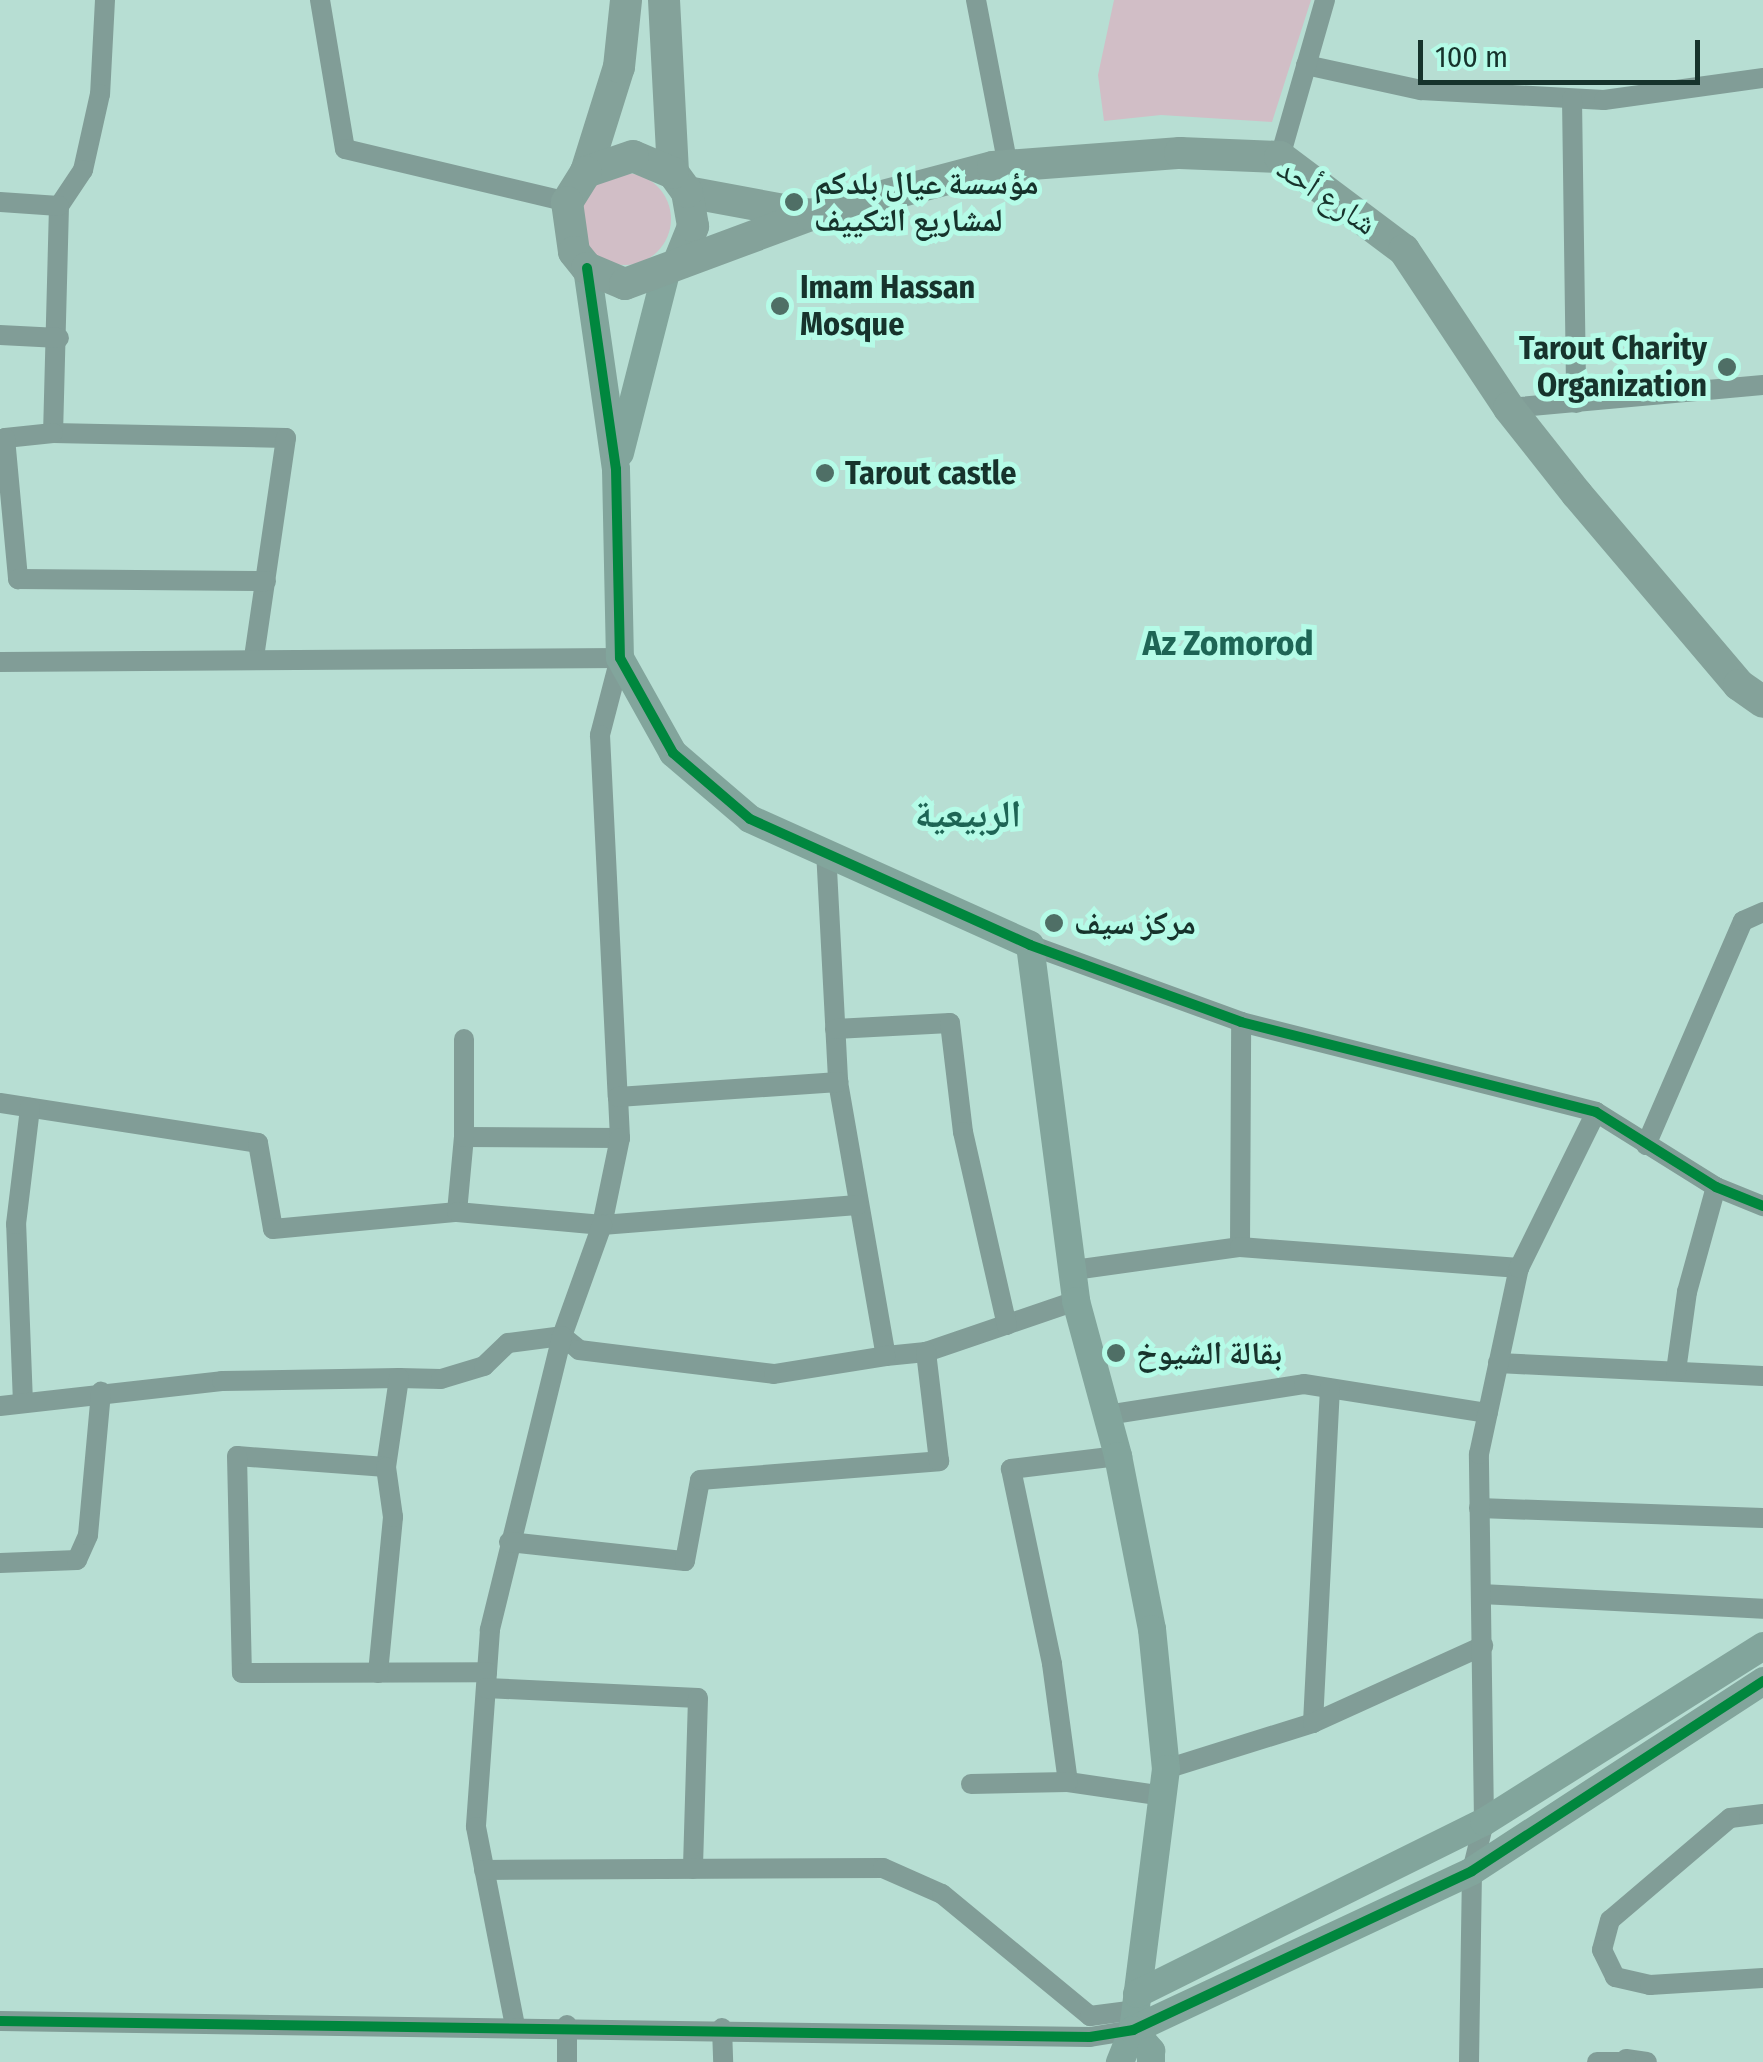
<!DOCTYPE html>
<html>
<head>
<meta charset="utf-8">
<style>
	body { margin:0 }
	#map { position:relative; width:1763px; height:2062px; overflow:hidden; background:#b7ded3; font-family:"Fira Sans Condensed","Noto Naskh Arabic",sans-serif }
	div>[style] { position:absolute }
	.green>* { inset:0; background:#d1bec6 }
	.round { border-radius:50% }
	.street>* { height:20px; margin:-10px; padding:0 10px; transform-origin:10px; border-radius:10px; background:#819d97 }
	.secondary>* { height:28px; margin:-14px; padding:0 14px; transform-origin:14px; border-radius:14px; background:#82a59c }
	.primary>* { height:32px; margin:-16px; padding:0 16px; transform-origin:16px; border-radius:16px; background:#84a29a }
	.cycleway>* { height:10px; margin:-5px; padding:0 5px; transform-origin:5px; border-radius:5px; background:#00873e }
	.dots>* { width:28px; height:28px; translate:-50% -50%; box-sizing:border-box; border:5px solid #b5fbe7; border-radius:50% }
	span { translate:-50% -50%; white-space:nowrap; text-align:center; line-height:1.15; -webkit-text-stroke:10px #b5fbe7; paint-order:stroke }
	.poi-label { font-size:32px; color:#17332c; font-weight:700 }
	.left { translate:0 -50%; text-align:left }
	.right { translate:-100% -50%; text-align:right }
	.street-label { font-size:32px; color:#17332c }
	.neighbourhood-label { font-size:35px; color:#1e6555; font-weight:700 }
	.quarter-label { font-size:38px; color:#1e6555; font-weight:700 }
	.scale { position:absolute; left:1418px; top:40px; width:282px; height:45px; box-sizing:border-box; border:5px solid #17332c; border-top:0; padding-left:12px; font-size:30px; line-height:35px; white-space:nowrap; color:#17332c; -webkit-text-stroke:8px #b5fbe7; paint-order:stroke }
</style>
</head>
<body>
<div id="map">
	<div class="green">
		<i style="clip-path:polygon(1114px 0,1311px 0,1272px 122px,1161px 115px,1104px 121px,1098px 75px)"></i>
		<i class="round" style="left:579px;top:173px;width:92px;height:92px"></i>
	</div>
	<div class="street">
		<i style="left:105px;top:0;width:94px;rotate:93deg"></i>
		<i style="left:100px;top:94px;width:78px;rotate:102.6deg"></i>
		<i style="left:83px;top:170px;width:43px;rotate:123.7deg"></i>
		<i style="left:59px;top:206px;width:227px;rotate:91.5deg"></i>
		<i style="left:53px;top:433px;width:233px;rotate:1.2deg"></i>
		<i style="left:286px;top:438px;width:222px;rotate:98.3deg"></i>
		<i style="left:320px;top:0;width:151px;rotate:80.5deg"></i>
		<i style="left:345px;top:149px;width:228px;rotate:13.4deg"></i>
		<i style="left:976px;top:0;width:169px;rotate:79.1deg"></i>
		<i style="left:1306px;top:65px;width:118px;rotate:12.3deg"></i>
		<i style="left:1421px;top:90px;width:183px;rotate:3.1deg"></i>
		<i style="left:1604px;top:100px;width:161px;rotate:-7.9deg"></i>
		<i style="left:1572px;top:99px;width:304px;rotate:89.2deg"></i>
		<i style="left:1280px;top:157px;width:163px;rotate:-74deg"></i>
		<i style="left:0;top:202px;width:59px;rotate:3.9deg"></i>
		<i style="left:0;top:335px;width:59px;rotate:2.9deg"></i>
		<i style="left:1509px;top:408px;width:255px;rotate:-5.2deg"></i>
		<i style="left:53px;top:433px;width:48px;rotate:174.1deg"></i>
		<i style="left:5px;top:438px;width:142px;rotate:84.7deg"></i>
		<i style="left:18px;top:579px;width:248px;rotate:0.5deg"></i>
		<i style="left:0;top:662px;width:620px;rotate:-0.37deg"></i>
		<i style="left:620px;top:658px;width:80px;rotate:104.6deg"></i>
		<i style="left:600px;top:735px;width:362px;rotate:87.2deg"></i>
		<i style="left:826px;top:850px;width:232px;rotate:87deg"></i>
		<i style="left:838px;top:1082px;width:278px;rotate:80.1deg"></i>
		<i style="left:886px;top:1356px;width:40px;rotate:-5.7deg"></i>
		<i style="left:926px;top:1352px;width:158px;rotate:-18.8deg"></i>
		<i style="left:1030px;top:945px;width:225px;rotate:20deg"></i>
		<i style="left:1241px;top:1022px;width:366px;rotate:14.2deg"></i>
		<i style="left:1596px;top:1112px;width:142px;rotate:32deg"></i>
		<i style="left:1716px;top:1187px;width:51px;rotate:22deg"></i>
		<i style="left:835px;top:1029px;width:115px;rotate:-3deg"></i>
		<i style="left:950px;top:1023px;width:110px;rotate:83.2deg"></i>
		<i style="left:963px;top:1132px;width:198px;rotate:77.2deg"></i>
		<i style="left:0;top:1103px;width:261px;rotate:8.8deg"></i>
		<i style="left:258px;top:1143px;width:87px;rotate:80.1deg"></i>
		<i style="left:273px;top:1229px;width:185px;rotate:-5.3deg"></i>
		<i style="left:457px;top:1212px;width:75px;rotate:-84.7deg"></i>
		<i style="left:464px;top:1137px;width:156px;rotate:0.4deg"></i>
		<i style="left:620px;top:1138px;width:41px;rotate:-92.8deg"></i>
		<i style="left:618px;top:1097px;width:221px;rotate:-3.9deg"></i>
		<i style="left:464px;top:1137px;width:98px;rotate:-90deg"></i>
		<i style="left:620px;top:1138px;width:89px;rotate:101.7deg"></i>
		<i style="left:602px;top:1225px;width:256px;rotate:-4.5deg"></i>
		<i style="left:1646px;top:1145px;width:244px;rotate:-66.6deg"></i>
		<i style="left:1743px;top:921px;width:22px;rotate:-24deg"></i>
		<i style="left:457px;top:1212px;width:146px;rotate:5.1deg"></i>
		<i style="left:602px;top:1225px;width:118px;rotate:109.8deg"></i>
		<i style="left:562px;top:1336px;width:22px;rotate:39deg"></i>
		<i style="left:579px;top:1350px;width:196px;rotate:7deg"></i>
		<i style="left:774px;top:1374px;width:113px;rotate:-9.1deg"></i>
		<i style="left:1240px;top:1247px;width:225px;rotate:-89.7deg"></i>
		<i style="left:1074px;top:1270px;width:168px;rotate:-7.9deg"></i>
		<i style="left:1240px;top:1247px;width:280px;rotate:4.3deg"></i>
		<i style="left:1498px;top:1363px;width:265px;rotate:2.8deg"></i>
		<i style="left:1676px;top:1371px;width:80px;rotate:-82.1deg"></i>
		<i style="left:1687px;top:1292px;width:109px;rotate:-74.6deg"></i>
		<i style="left:399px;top:1378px;width:42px;rotate:1.4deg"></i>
		<i style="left:441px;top:1379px;width:45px;rotate:-16.8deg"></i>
		<i style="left:484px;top:1366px;width:33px;rotate:-44deg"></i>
		<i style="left:508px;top:1343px;width:54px;rotate:-7.4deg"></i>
		<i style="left:562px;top:1336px;width:303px;rotate:103.8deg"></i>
		<i style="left:490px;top:1630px;width:197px;rotate:94.1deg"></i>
		<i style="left:476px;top:1827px;width:202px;rotate:78.9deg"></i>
		<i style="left:23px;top:1403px;width:179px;rotate:-92.2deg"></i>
		<i style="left:16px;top:1224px;width:117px;rotate:-83.1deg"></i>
		<i style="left:0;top:1406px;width:223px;rotate:-6.4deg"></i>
		<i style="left:222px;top:1381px;width:177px;rotate:-1deg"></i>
		<i style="left:399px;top:1378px;width:90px;rotate:98.3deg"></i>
		<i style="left:386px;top:1467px;width:149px;rotate:-175.8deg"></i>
		<i style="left:237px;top:1456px;width:217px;rotate:88.7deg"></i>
		<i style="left:242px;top:1673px;width:245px;rotate:-0.2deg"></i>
		<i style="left:1107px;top:1415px;width:199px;rotate:-8.9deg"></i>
		<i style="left:1304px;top:1384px;width:186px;rotate:9deg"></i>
		<i style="left:1118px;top:1456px;width:108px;rotate:173.1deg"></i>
		<i style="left:1011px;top:1469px;width:199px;rotate:78.1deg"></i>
		<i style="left:1052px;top:1664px;width:119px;rotate:82.3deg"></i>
		<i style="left:1068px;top:1782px;width:97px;rotate:8.3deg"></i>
		<i style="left:1479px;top:1508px;width:284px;rotate:2deg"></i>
		<i style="left:509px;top:1542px;width:177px;rotate:6.2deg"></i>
		<i style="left:685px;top:1561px;width:82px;rotate:-79.5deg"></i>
		<i style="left:700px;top:1480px;width:240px;rotate:-4.5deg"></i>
		<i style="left:939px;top:1461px;width:110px;rotate:-96.8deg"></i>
		<i style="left:0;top:1563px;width:77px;rotate:-2.2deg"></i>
		<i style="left:77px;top:1560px;width:27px;rotate:-66deg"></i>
		<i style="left:88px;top:1535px;width:144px;rotate:-84.8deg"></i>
		<i style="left:1481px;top:1594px;width:282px;rotate:3deg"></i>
		<i style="left:378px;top:1673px;width:157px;rotate:-84.5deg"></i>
		<i style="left:393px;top:1517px;width:50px;rotate:-98deg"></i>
		<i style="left:486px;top:1688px;width:212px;rotate:2.7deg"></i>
		<i style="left:698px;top:1698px;width:171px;rotate:91.7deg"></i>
		<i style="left:1313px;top:1723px;width:335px;rotate:-87.1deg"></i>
		<i style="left:1166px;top:1769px;width:154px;rotate:-17.4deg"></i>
		<i style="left:1313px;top:1723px;width:187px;rotate:-24.4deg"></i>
		<i style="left:971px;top:1784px;width:97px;rotate:-1.2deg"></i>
		<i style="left:1763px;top:1814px;width:33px;rotate:173deg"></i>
		<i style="left:1730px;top:1818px;width:157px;rotate:139.6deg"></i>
		<i style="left:1610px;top:1920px;width:31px;rotate:105deg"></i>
		<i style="left:1602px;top:1950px;width:30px;rotate:64deg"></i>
		<i style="left:1615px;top:1977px;width:36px;rotate:13deg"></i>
		<i style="left:1650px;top:1985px;width:113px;rotate:-3.5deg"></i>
		<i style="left:484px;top:1870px;width:399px;rotate:-0.3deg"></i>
		<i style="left:883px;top:1868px;width:64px;rotate:23.8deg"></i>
		<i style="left:942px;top:1894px;width:192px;rotate:39.5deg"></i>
		<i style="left:1090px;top:2016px;width:45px;rotate:-7.6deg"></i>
		<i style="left:0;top:2021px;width:1090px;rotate:0.84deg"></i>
		<i style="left:1090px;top:2037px;width:44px;rotate:-9.2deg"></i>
		<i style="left:567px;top:2025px;width:37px;rotate:90deg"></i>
		<i style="left:722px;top:2028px;width:34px;rotate:88deg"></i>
		<i style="left:1626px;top:2059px;width:21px;rotate:8deg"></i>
		<i style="left:1469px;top:2062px;width:191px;rotate:-89.1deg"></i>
		<i style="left:1472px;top:1871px;width:50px;rotate:-76.2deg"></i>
		<i style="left:1484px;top:1822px;width:368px;rotate:-90.8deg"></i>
		<i style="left:1479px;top:1454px;width:190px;rotate:-77.9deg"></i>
		<i style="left:1519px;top:1268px;width:174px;rotate:-63.7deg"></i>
		<i style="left:1597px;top:2062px;width:29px"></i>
	</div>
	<div class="secondary">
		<i style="left:587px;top:268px;width:203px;rotate:81.8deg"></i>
		<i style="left:616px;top:469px;width:189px;rotate:88.8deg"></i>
		<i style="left:620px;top:658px;width:109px;rotate:60.8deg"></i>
		<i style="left:673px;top:753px;width:101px;rotate:40.6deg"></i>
		<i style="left:750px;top:819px;width:307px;rotate:24.2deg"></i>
		<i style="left:1030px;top:945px;width:359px;rotate:82.6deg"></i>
		<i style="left:1076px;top:1301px;width:161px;rotate:74.8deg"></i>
		<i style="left:1118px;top:1456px;width:176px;rotate:78.9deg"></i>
		<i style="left:1152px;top:1629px;width:141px;rotate:84.3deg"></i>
		<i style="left:1166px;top:1769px;width:263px;rotate:97.2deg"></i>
		<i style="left:1133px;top:2030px;width:35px;rotate:112deg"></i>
		<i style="left:620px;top:453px;width:187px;rotate:-75.7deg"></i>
		<i style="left:1137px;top:1994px;width:387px;rotate:-26.4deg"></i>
		<i style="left:1484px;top:1822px;width:330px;rotate:-32.2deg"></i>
		<i style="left:1133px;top:2030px;width:374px;rotate:-25.1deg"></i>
		<i style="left:1472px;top:1871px;width:348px;rotate:-33.1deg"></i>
		<i style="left:1133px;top:2030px;width:28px;rotate:49deg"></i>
		<i style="left:1151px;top:2051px;width:11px;rotate:90deg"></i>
	</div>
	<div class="primary">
		<i style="left:664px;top:0;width:173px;rotate:87deg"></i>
		<i style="left:586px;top:172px;width:110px;rotate:-72.6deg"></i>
		<i style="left:619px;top:67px;width:67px;rotate:-84deg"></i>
		<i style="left:687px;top:192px;width:126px;rotate:10.5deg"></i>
		<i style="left:680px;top:259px;width:35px;rotate:-68deg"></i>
		<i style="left:693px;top:226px;width:35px;rotate:-100deg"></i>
		<i style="left:687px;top:192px;width:24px;rotate:-126deg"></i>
		<i style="left:673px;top:173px;width:43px;rotate:-157deg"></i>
		<i style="left:633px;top:156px;width:50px;rotate:161.2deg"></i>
		<i style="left:586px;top:172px;width:36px;rotate:122deg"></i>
		<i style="left:567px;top:202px;width:50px;rotate:82deg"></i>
		<i style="left:574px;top:252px;width:21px;rotate:51deg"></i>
		<i style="left:587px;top:268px;width:41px;rotate:22.8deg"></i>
		<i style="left:625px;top:284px;width:198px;rotate:-20.4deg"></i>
		<i style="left:811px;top:215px;width:188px;rotate:-14.8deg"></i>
		<i style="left:993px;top:167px;width:188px;rotate:-4.3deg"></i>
		<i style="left:1180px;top:153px;width:100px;rotate:2.3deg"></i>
		<i style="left:1280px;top:157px;width:155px;rotate:36.9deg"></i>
		<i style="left:1404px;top:250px;width:190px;rotate:56.4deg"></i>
		<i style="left:1509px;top:408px;width:110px;rotate:51.7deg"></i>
		<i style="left:1577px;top:494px;width:250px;rotate:49.7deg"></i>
		<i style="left:1739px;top:685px;width:29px;rotate:35deg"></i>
	</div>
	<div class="cycleway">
		<i style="left:587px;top:268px;width:203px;rotate:81.8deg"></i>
		<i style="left:616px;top:469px;width:189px;rotate:88.8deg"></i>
		<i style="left:620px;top:658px;width:109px;rotate:60.8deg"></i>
		<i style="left:673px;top:753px;width:101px;rotate:40.6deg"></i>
		<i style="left:750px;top:819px;width:307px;rotate:24.2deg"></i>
		<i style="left:1030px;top:945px;width:225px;rotate:20deg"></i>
		<i style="left:1241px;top:1022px;width:366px;rotate:14.2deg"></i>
		<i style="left:1596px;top:1112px;width:142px;rotate:32deg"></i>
		<i style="left:1716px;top:1187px;width:51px;rotate:22deg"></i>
		<i style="left:0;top:2021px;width:1090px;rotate:0.84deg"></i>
		<i style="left:1090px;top:2037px;width:44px;rotate:-9.2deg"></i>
		<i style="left:1133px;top:2030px;width:374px;rotate:-25.1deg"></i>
		<i style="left:1472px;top:1871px;width:348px;rotate:-33.1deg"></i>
	</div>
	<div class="dots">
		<i style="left:794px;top:202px;background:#4f6f66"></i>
		<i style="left:780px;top:306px;background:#4f6f66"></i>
		<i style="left:1727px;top:367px;background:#4f6f66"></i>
		<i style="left:825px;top:473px;background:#4f6f66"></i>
		<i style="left:1054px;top:923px;background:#4f6f66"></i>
		<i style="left:1116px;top:1353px;background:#4f6f66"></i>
	</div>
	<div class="poi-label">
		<span class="left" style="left:814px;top:202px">مؤسسة عيال بلدكم<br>لمشاريع التكييف</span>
		<span class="left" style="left:800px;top:306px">Imam Hassan<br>Mosque</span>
		<span class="right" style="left:1707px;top:367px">Tarout Charity<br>Organization</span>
		<span class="left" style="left:845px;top:473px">Tarout castle</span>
		<span class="left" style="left:1074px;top:923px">مركز سيف</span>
		<span class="left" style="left:1136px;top:1353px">بقالة الشيوخ</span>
	</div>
	<div class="street-label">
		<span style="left:1327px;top:196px;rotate:34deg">شارع أحد</span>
	</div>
	<div class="neighbourhood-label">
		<span style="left:1228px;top:643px">Az Zomorod</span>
	</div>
	<div class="quarter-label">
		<span style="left:968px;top:815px">الربيعية</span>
	</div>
	<div class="scale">100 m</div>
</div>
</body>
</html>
